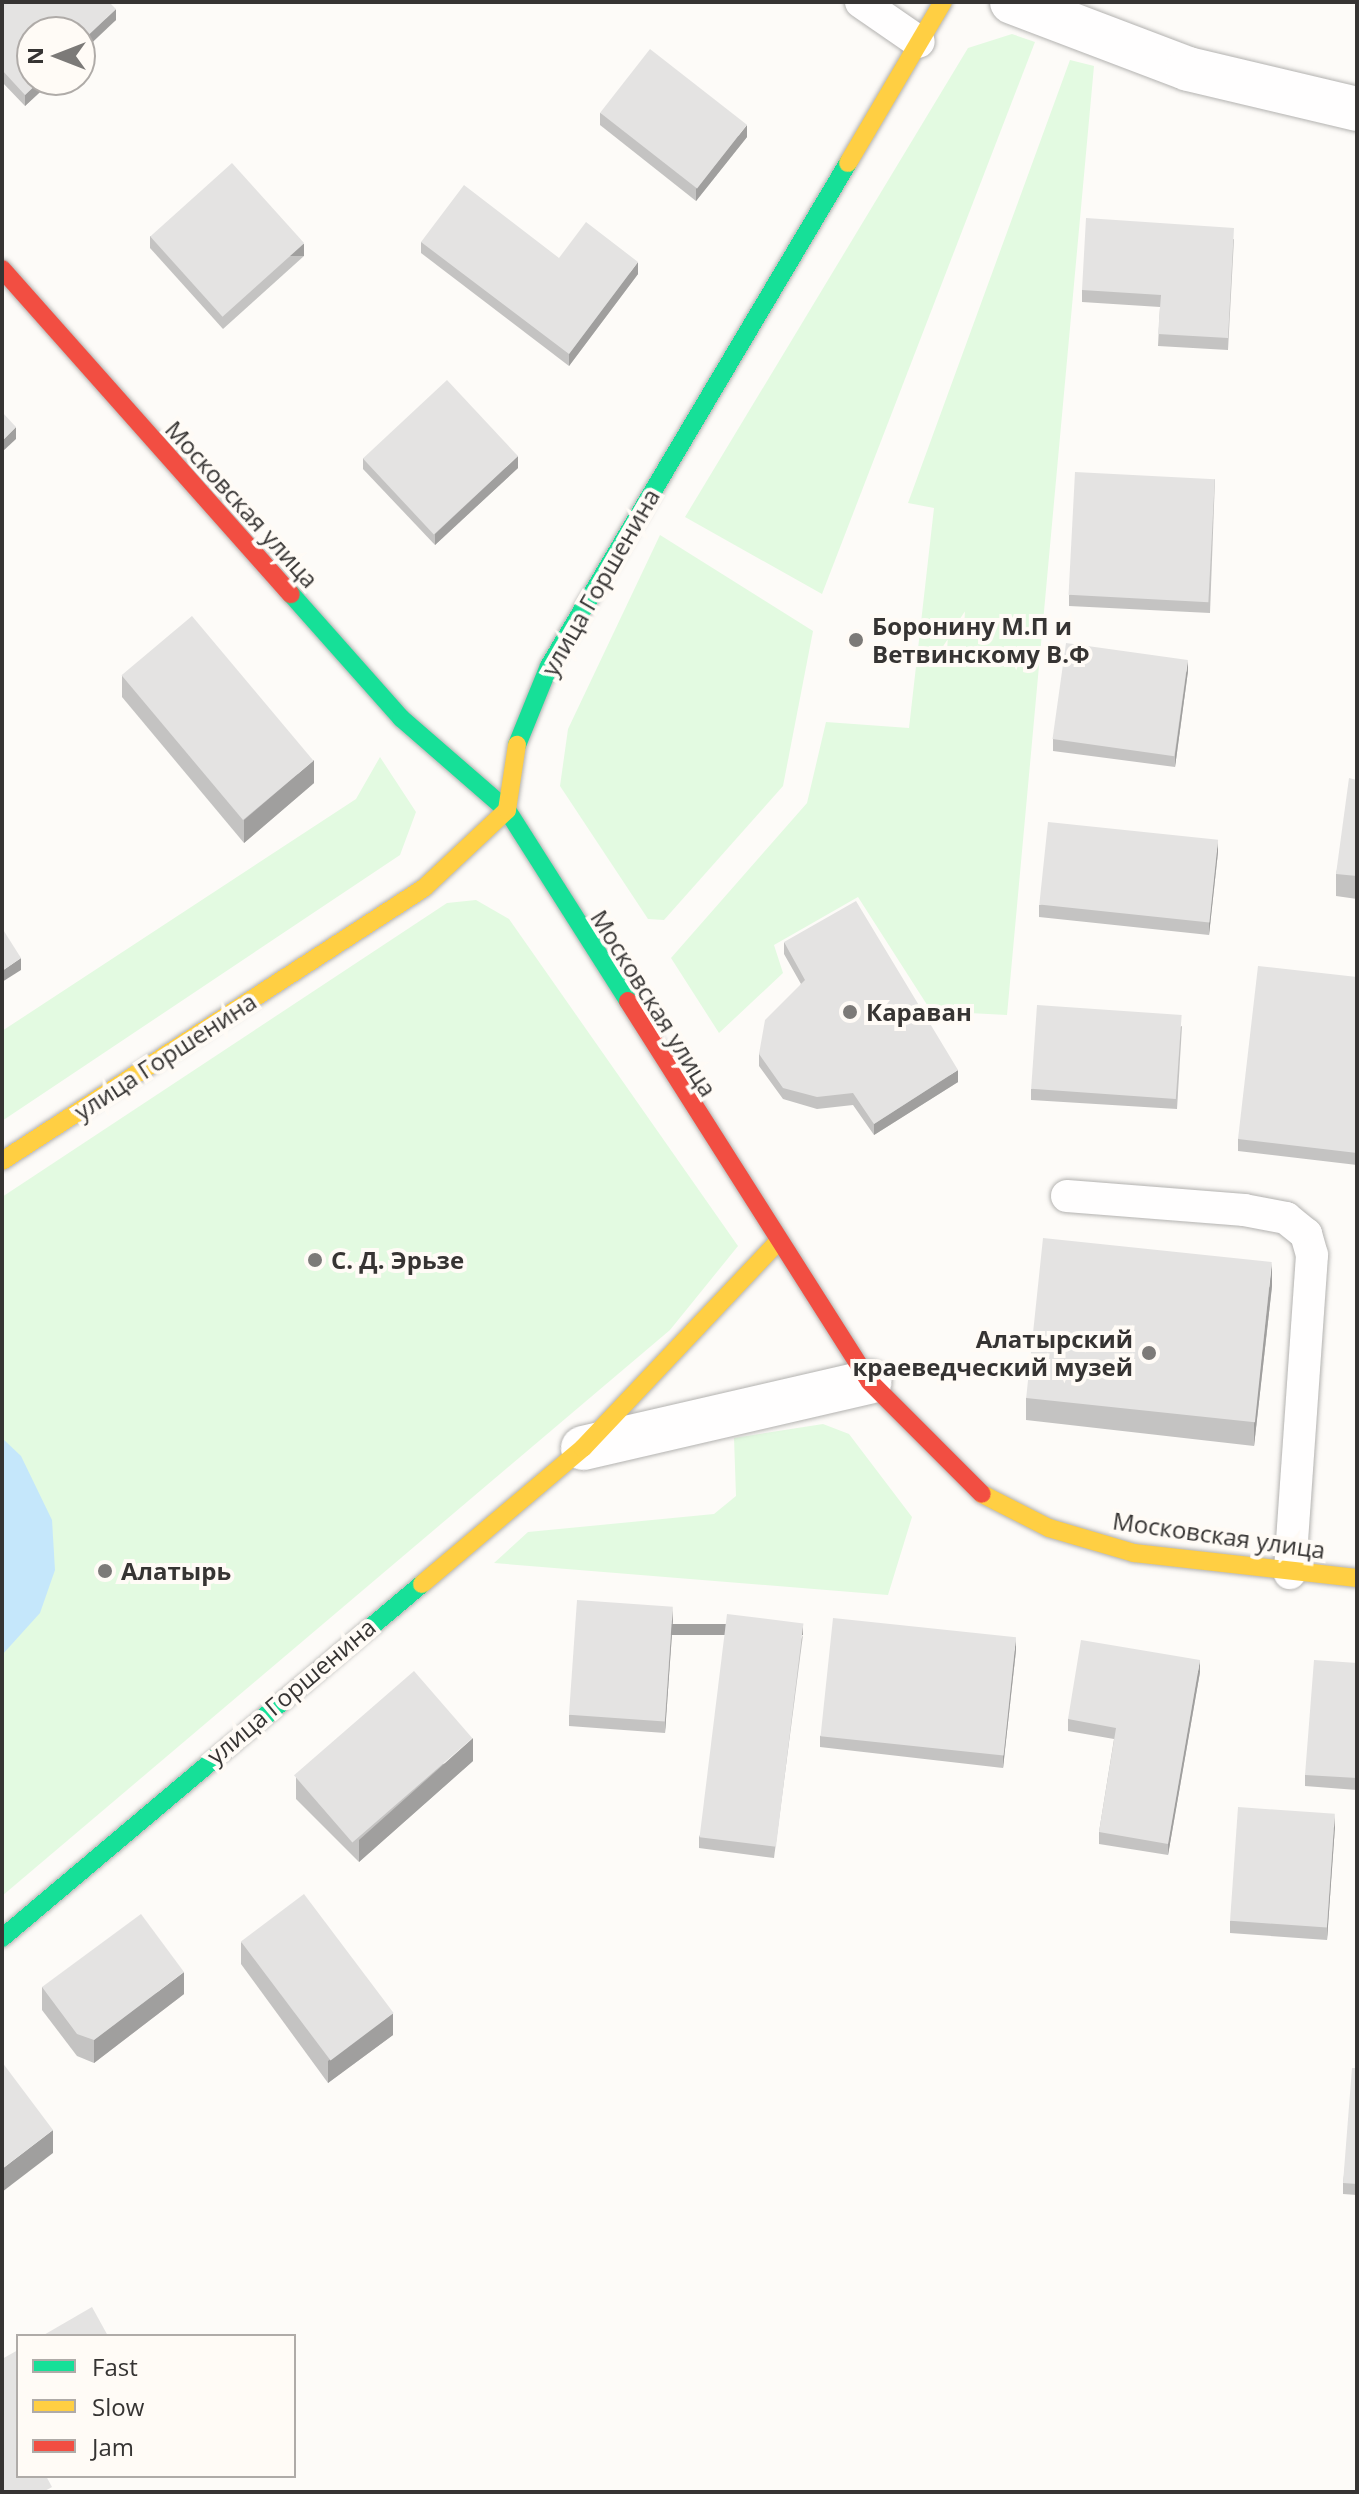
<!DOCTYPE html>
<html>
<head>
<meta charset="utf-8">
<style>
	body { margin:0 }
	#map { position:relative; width:1359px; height:2494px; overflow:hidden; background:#fdfbf8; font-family:"Open Sans",sans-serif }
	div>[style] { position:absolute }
	.green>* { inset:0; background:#e3fae1 }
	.water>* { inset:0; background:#c5e7fb }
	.roads { filter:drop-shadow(0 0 2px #b3b2b0) drop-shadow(0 0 2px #b3b2b0) }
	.lane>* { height:32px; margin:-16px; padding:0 16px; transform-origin:16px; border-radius:16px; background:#fffefe }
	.street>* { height:44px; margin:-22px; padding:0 22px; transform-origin:22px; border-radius:22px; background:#fffefe }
	.fast>* { height:18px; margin:-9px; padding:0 9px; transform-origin:9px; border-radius:9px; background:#16e098 }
	.slow>* { height:18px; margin:-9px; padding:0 9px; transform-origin:9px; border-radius:9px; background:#ffcf43 }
	.jam>* { height:18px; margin:-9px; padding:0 9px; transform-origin:9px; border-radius:9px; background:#f24e42 }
	.wall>* { inset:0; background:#c4c3c2 }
	.shaded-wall>* { inset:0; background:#a09f9e; transform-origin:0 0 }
	.building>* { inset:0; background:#e4e3e2; transform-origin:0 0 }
	.dots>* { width:22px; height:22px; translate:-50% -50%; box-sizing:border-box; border:4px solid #fffbf6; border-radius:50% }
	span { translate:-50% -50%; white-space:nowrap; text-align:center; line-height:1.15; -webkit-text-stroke:8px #fffbf6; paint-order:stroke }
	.street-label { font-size:24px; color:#363433 }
	.poi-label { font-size:24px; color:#363433; font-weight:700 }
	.left { translate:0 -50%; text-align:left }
	.right { translate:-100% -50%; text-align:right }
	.frame { position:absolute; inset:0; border:4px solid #363433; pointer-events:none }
	.legend { position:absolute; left:16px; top:2334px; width:280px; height:144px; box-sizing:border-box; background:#fffbf6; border:2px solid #afaba8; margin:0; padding:10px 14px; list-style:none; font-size:24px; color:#363433 }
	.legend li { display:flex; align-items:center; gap:16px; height:40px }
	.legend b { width:40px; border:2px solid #afaba8 }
	.north { position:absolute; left:16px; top:16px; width:80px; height:80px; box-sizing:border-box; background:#fffbf6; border:2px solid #afaba8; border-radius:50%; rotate:270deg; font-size:22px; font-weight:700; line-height:32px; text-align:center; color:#363433 }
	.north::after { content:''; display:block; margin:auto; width:28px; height:36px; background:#7c7a78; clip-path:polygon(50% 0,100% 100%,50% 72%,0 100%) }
</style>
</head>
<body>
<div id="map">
	<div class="green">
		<i style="clip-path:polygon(1012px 34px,1035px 42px,822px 594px,685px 517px,968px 48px)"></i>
		<i style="clip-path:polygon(1070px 60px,1094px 66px,1007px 1015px,931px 1011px,858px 897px,774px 945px,783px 973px,719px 1033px,671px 958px,807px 803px,826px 722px,909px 728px,934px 508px,908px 503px)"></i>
		<i style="clip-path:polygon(660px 535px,813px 631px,783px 786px,664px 920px,648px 919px,560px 786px,568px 729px)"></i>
		<i style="clip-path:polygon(380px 757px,416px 812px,400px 855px,2px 1121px,2px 1031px,356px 799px)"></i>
		<i style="clip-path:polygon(476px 900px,509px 919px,738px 1246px,670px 1330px,2px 1896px,2px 1197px,447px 903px)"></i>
		<i style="clip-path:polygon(823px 1424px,849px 1434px,912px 1517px,888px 1595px,494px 1563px,528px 1532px,714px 1514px,736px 1496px,734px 1438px)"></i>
	</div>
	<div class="water">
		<i style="clip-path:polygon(2px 1438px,21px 1456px,52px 1520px,55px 1570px,40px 1613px,2px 1655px)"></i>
	</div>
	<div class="roads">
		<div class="lane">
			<i style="left:861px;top:2px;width:70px;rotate:34.6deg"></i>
			<i style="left:1067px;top:1196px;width:178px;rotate:4.5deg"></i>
			<i style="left:1244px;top:1210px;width:43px;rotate:10.8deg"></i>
			<i style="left:1286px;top:1218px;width:26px;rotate:39deg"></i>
			<i style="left:1306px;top:1234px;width:22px;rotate:74deg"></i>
			<i style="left:1312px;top:1255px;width:319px;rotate:94deg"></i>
		</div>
		<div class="street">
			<i style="left:1012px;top:2px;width:188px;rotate:20.8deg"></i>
			<i style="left:1188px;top:69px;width:174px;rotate:13.3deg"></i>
			<i style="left:583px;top:1448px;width:294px;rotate:-13deg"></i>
		</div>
		<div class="fast">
			<i style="left:291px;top:594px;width:166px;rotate:48.4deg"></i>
			<i style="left:401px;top:718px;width:140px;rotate:41deg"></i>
			<i style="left:507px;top:810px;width:226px;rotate:57.6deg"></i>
			<i style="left:517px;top:745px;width:85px;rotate:-67.9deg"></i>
			<i style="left:549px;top:666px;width:585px;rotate:-59.27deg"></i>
			<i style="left:2px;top:1938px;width:549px;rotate:-40.13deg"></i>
		</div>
		<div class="slow">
			<i style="left:848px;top:163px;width:187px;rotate:-59.5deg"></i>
			<i style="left:2px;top:1161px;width:503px;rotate:-32.9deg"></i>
			<i style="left:424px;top:888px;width:114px;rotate:-43.2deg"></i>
			<i style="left:507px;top:810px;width:66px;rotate:-81.3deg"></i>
			<i style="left:982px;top:1494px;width:75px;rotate:26.9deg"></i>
			<i style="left:1049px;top:1528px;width:89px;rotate:16.4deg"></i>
			<i style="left:1134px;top:1553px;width:224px;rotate:6.4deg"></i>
			<i style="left:422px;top:1584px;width:211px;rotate:-40.2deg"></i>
			<i style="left:583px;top:1448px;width:285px;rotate:-46.6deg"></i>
		</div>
		<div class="jam">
			<i style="left:2px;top:269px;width:435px;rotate:48.4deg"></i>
			<i style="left:628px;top:1001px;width:451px;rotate:57.6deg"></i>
			<i style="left:870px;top:1382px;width:158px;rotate:45deg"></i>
		</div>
	</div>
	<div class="wall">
		<i style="clip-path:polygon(2px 2px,116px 20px,32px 80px,53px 80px,25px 106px,2px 82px)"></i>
		<i style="clip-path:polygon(600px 113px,747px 137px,696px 201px,600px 125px)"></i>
		<i style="clip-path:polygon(150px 236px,304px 256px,223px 329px,150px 248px)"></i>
		<i style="clip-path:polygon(1234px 239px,1228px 350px,1158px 346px,1160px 307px,1082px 302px,1082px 290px)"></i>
		<i style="clip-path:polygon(421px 242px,638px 274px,569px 366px,421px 253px)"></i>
		<i style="clip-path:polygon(363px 458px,518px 468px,435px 545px,363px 469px)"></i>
		<i style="clip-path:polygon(1215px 479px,1210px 613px,1069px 606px,1069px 595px)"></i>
		<i style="clip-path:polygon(1188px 671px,1175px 767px,1053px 751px,1053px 739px)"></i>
		<i style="clip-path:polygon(122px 675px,314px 783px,244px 843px,122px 697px)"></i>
		<i style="clip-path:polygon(1357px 780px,1357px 899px,1336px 896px,1336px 874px)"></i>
		<i style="clip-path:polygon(1218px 852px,1209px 935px,1039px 917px,1039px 905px)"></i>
		<i style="clip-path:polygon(784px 942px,958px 1082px,874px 1135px,853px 1105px,817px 1109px,783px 1099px,759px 1066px,759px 1054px,801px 984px,784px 954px)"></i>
		<i style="clip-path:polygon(1357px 977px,1357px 1165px,1238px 1151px,1238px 1139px)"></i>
		<i style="clip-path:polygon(1182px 1026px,1177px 1109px,1031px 1100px,1031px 1089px)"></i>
		<i style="clip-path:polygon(1272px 1286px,1254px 1446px,1026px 1420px,1026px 1398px)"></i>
		<i style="clip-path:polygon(673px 1619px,665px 1733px,569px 1726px,569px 1715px)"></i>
		<i style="clip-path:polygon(803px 1635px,774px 1858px,699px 1848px,699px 1837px)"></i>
		<i style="clip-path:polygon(1016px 1650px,1003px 1768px,820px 1747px,820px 1736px)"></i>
		<i style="clip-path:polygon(1357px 1663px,1357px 1790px,1305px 1786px,1305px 1775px)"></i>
		<i style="clip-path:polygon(1200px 1672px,1168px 1855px,1099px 1844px,1099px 1832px,1114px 1739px,1068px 1731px,1068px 1719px)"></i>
		<i style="clip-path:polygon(473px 1761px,359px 1862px,296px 1799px,296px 1777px)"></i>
		<i style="clip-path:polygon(1335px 1826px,1327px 1940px,1230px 1933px,1230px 1921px)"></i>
		<i style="clip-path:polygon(241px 1942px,393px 2035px,328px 2083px,241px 1964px)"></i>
		<i style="clip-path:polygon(42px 1987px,184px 1994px,94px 2063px,77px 2056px,42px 2010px)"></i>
		<i style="clip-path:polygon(1357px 2068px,1357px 2195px,1343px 2194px,1343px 2183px)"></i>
	</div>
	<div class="shaded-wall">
		<i style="clip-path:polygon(116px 9px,116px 20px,80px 54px,80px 43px)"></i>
		<i style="clip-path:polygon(41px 80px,53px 80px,25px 106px,25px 95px)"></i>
		<i style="clip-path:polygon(747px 125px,747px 137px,696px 201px,696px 189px)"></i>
		<i style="left:304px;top:244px;width:12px;height:109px;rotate:90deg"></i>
		<i style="clip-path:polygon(638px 262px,638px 274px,569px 366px,569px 354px)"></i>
		<i style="clip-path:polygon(16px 427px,16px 439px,2px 452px,2px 441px)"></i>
		<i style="clip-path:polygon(518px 456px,518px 468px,435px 545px,435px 534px)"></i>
		<i style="clip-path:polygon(1188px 660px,1188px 671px,1175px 767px,1175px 755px)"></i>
		<i style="clip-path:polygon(314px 760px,314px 783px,244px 843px,244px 820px)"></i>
		<i style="clip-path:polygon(1218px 840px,1218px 852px,1209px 935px,1209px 923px)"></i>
		<i style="clip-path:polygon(21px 958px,21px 970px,2px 982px,2px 971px)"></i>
		<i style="clip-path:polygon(958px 1070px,958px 1082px,874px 1135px,874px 1124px)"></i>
		<i style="clip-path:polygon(1272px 1263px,1272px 1286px,1254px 1446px,1254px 1424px)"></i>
		<i style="clip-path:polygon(673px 1607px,673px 1619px,665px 1733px,665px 1722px)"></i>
		<i style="left:803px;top:1624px;width:11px;height:225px;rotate:90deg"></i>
		<i style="clip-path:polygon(1016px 1638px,1016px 1650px,1003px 1768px,1003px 1756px)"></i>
		<i style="clip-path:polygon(1200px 1660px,1200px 1672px,1168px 1855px,1168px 1844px)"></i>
		<i style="clip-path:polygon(473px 1738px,473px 1761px,359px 1862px,359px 1840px)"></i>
		<i style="clip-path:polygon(1335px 1814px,1335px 1826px,1327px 1940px,1327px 1928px)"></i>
		<i style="clip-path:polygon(184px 1972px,184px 1994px,94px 2063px,94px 2040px)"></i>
		<i style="clip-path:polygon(393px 2013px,393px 2035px,328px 2083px,328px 2061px)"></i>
		<i style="clip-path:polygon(53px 2130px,53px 2153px,2px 2192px,2px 2169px)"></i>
	</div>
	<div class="building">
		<i style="clip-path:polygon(2px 2px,109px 2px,116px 9px,80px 43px,80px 32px,32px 32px,32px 80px,41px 80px,25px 95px,2px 70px)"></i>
		<i style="left:650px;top:49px;width:123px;height:81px;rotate:38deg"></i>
		<i style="left:232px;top:163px;width:108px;height:110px;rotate:48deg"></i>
		<i style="clip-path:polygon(464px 185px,559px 258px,586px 222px,638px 262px,569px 354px,421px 242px)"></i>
		<i style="clip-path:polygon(1086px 218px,1234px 228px,1228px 338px,1158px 334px,1161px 295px,1082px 290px)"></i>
		<i style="left:447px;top:380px;width:104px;height:115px;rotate:47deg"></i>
		<i style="clip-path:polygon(2px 412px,16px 427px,2px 441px)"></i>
		<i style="left:1075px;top:472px;width:140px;height:123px;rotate:3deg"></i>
		<i style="left:192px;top:616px;width:189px;height:92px;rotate:50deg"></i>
		<i style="left:1066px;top:643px;width:123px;height:97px;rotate:8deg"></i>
		<i style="clip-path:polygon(1349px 778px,1357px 780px,1357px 876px,1336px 874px)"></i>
		<i style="left:1048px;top:822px;width:171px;height:83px;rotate:6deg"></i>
		<i style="clip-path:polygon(856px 901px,958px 1070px,874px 1124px,853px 1093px,817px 1097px,783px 1088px,759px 1054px,765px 1020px,805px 980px,784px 942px)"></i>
		<i style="clip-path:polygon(2px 928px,21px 958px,2px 971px)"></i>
		<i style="clip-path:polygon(1258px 966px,1357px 977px,1357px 1153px,1238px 1139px)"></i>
		<i style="left:1037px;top:1005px;width:145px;height:84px;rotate:4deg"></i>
		<i style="left:1043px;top:1238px;width:230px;height:161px;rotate:6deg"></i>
		<i style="left:577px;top:1600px;width:96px;height:115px;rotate:4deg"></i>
		<i style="left:727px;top:1614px;width:77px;height:225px;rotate:7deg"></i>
		<i style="left:833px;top:1618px;width:184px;height:119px;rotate:6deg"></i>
		<i style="clip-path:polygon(1081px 1640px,1200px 1660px,1168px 1844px,1099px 1832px,1116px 1728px,1068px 1719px)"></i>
		<i style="clip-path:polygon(1314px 1660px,1357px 1663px,1357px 1778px,1305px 1775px)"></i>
		<i style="left:414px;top:1671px;width:89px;height:159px;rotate:49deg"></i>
		<i style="left:1238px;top:1807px;width:97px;height:114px;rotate:4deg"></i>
		<i style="left:304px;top:1894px;width:149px;height:79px;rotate:53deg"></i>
		<i style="clip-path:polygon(141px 1914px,184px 1972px,94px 2040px,77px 2034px,42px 1987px)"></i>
		<i style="clip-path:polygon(2px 2062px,53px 2130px,2px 2169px)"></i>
		<i style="clip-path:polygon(1352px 2068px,1357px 2068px,1357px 2184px,1343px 2183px)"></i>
		<i style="clip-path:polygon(92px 2307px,108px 2336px,42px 2336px)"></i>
		<i style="clip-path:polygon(18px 2350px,18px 2476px,46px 2476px,52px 2487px,43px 2492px,2px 2492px,2px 2359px)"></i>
	</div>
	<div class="dots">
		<i style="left:856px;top:640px;background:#7c7a78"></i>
		<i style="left:850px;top:1012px;background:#7c7a78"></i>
		<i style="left:315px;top:1260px;background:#7c7a78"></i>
		<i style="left:1149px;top:1353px;background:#7c7a78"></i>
		<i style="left:105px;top:1571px;background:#7c7a78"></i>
	</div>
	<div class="street-label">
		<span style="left:242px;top:504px;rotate:48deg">Московская улица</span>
		<span style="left:600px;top:582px;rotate:-60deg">улица Горшенина</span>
		<span style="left:654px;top:1003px;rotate:58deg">Московская улица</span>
		<span style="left:165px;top:1056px;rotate:-33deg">улица Горшенина</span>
		<span style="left:1219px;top:1535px;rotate:8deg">Московская улица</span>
		<span style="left:291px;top:1691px;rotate:-40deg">улица Горшенина</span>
	</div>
	<div class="poi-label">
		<span class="left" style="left:872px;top:640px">Боронину М.П и<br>Ветвинскому В.Ф</span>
		<span class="left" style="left:866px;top:1012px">Караван</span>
		<span class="left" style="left:331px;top:1260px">С. Д. Эрьзе</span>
		<span class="right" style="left:1133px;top:1353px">Алатырский<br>краеведческий музей</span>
		<span class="left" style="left:121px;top:1571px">Алатырь</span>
	</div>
	<div class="frame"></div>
	<ul class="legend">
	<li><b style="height:10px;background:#16e098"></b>Fast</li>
	<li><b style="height:10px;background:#ffcf43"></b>Slow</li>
	<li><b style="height:10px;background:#f24e42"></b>Jam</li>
	</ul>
	<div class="north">N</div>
</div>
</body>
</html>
